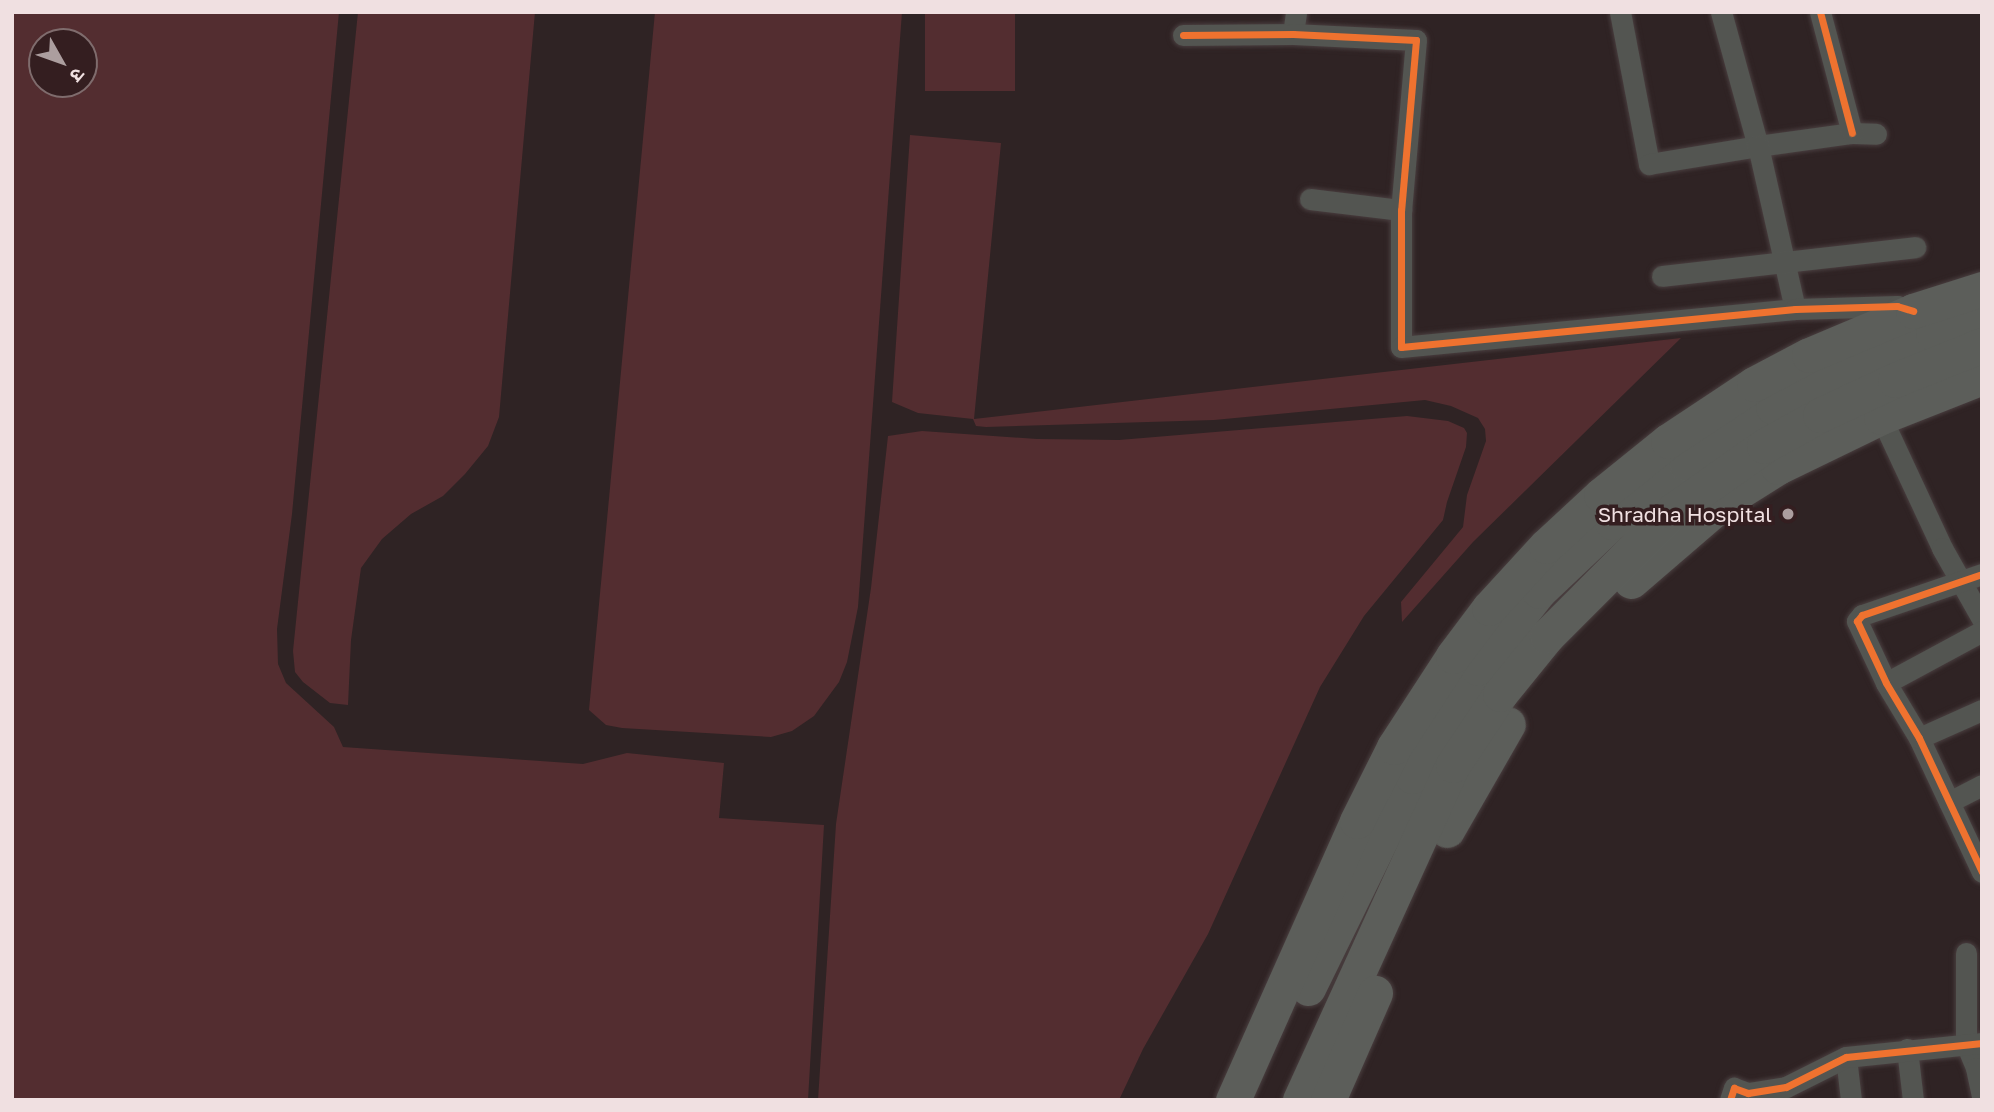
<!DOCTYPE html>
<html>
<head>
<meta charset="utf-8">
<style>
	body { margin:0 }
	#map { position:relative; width:1994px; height:1112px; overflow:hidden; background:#2f2324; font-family:"Golos Text","Noto Sans Devanagari",sans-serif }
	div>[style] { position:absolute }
	.green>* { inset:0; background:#532d30; transform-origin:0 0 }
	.roads { filter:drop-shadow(0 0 2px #493e3f) drop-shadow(0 0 2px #493e3f) }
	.street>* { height:21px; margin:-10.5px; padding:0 10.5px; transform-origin:10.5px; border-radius:10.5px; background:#535551 }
	.primary>* { height:35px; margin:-17.5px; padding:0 17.5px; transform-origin:17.5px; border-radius:17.5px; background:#5c5e5a }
	.cycleway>* { height:7px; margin:-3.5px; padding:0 3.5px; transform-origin:3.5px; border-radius:3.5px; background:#ef722f }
	.dots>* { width:19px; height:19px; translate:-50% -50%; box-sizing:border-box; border:4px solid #341e20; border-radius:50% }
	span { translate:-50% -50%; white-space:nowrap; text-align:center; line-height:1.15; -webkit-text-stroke:7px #341e20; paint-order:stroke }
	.poi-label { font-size:21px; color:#f0e0e1 }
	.right { translate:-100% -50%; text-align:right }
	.frame { position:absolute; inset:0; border:14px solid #f0e0e1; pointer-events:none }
	.north { position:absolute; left:28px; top:28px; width:70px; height:70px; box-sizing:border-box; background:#341e20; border:2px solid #7f6c6d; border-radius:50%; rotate:130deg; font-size:19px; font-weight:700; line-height:28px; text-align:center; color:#f0e0e1 }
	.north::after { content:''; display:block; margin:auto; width:24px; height:32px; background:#ac9e9f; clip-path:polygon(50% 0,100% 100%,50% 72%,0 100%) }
</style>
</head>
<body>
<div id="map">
	<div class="green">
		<i style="clip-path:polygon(evenodd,12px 12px,339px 12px,292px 514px,277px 629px,278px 664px,286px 683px,334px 727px,343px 747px,583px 764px,627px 753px,724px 763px,719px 818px,824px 825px,808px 1100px,12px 1100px,12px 12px,84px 42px,84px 84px,42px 84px,42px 42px,84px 42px)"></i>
		<i style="clip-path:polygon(358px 12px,535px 12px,499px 417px,488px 446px,465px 474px,443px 496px,411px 514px,382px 539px,361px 568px,351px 640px,348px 705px,330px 703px,303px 682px,295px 672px,293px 651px)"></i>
		<i style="clip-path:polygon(655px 12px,902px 12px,858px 607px,847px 662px,839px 682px,814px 716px,792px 731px,771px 737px,622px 728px,606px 725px,589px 710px)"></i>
		<i style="left:925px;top:12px;width:90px;height:79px"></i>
		<i style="clip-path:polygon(910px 135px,1001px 143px,974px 419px,1681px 338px,1473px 542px,1402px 622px,1401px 602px,1463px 527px,1467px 495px,1486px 441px,1485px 429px,1478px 418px,1451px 406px,1425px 400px,1214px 420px,986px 427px,976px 426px,973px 419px,918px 413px,892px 402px)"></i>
		<i style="clip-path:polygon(1407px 416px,1448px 421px,1464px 428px,1467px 433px,1466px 447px,1447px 502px,1443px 520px,1364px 616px,1320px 687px,1208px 934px,1143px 1049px,1119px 1100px,818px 1100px,836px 824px,871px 588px,888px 436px,922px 431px,1037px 439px,1119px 440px)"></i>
	</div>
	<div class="roads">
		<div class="street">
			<i style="left:1620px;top:12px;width:155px;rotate:79.2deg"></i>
			<i style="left:1649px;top:164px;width:110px;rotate:-9.4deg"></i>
			<i style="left:1758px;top:146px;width:95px;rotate:-7.9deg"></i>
			<i style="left:1852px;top:133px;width:24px;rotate:2deg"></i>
			<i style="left:1721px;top:12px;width:139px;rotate:74.6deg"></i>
			<i style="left:1758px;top:146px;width:167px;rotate:77.2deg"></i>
			<i style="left:1820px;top:12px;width:125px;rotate:75.2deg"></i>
			<i style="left:1293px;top:34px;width:22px;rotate:-82deg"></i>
			<i style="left:1183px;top:35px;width:110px;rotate:-0.5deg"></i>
			<i style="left:1293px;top:34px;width:123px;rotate:2.8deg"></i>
			<i style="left:1416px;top:40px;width:171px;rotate:95deg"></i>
			<i style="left:1401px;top:210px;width:137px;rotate:90deg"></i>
			<i style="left:1401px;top:347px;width:396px;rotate:-5.5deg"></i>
			<i style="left:1795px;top:309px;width:102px;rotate:-1.7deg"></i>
			<i style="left:1897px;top:306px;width:11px;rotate:15deg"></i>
			<i style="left:1310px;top:199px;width:92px;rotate:6.9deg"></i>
			<i style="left:1662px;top:276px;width:255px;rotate:-6.5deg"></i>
			<i style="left:1881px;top:417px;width:145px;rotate:65deg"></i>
			<i style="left:1942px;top:548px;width:81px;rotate:60.6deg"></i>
			<i style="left:1982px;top:574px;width:127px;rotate:161.1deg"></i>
			<i style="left:1862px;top:615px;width:8px;rotate:130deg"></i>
			<i style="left:1857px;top:621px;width:68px;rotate:64.9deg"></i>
			<i style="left:1886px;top:683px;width:64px;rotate:59deg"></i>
			<i style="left:1919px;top:738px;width:148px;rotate:64.8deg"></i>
			<i style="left:1886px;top:683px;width:109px;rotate:-28.4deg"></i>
			<i style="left:1919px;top:738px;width:69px;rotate:-24deg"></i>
			<i style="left:1949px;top:802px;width:37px;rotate:-27deg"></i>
			<i style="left:1966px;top:953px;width:91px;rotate:90deg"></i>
			<i style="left:1966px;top:1044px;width:26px;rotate:67deg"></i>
			<i style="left:1976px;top:1068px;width:30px;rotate:78deg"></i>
			<i style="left:1907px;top:1049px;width:51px;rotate:83.3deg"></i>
			<i style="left:1846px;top:1057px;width:43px;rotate:83.4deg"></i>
			<i style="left:1730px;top:1100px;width:13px;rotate:-72deg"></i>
			<i style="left:1734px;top:1088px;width:15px;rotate:20deg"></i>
			<i style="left:1748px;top:1093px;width:38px;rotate:-9deg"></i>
			<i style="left:1786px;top:1087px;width:67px;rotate:-26.6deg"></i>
			<i style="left:1846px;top:1057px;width:137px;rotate:-5.9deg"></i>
		</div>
		<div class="primary">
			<i style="left:1631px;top:581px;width:123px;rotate:-40.7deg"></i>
			<i style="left:1724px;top:501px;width:64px;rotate:-32.2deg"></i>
			<i style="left:1778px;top:467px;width:114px;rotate:-25.9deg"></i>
			<i style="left:1881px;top:417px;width:109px;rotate:-21.6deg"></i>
			<i style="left:1447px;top:830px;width:122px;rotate:-60.1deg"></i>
			<i style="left:1308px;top:988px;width:236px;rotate:-63.9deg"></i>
			<i style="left:1412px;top:776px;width:127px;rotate:-58.6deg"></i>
			<i style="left:1478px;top:668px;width:98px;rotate:-51.6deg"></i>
			<i style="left:1539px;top:591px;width:100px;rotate:-43.4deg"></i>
			<i style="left:1612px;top:522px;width:95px;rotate:-37.7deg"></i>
			<i style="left:1687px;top:464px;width:103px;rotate:-33.5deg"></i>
			<i style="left:1773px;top:407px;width:176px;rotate:-24.8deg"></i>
			<i style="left:1933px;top:333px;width:52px;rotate:-18.1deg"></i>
			<i style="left:1233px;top:1100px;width:305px;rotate:-66deg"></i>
			<i style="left:1357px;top:821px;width:83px;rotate:-63.4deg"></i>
			<i style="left:1394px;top:747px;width:108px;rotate:-57deg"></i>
			<i style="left:1453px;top:656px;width:60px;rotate:-53.1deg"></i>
			<i style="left:1489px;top:608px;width:84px;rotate:-47.4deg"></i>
			<i style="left:1546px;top:546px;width:75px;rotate:-42.8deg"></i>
			<i style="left:1601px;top:495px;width:86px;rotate:-38.9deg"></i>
			<i style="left:1668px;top:441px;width:103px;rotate:-33.5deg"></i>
			<i style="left:1754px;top:384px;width:62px;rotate:-27.8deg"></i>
			<i style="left:1809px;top:355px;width:113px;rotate:-22.9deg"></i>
			<i style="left:1913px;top:311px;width:72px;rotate:-17.7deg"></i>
			<i style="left:1300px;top:1100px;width:368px;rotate:-65.5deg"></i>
			<i style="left:1453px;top:765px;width:85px;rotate:-56.5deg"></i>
			<i style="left:1500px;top:694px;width:75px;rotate:-51deg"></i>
			<i style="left:1547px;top:636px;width:177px;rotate:-45deg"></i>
			<i style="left:1672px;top:511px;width:113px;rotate:-35.2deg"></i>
			<i style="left:1764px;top:446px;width:64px;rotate:-29deg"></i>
			<i style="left:1820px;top:415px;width:83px;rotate:-25deg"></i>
			<i style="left:1895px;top:380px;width:94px;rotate:-21.9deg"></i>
			<i style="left:1328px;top:1100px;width:117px;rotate:-66.3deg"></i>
		</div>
	</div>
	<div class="cycleway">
		<i style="left:1820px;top:12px;width:125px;rotate:75.2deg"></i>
		<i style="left:1183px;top:35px;width:110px;rotate:-0.5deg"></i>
		<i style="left:1293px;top:34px;width:123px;rotate:2.8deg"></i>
		<i style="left:1416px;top:40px;width:171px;rotate:95deg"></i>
		<i style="left:1401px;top:210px;width:137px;rotate:90deg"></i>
		<i style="left:1401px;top:347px;width:396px;rotate:-5.5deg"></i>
		<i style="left:1795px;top:309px;width:102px;rotate:-1.7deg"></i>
		<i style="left:1897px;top:306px;width:17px;rotate:17deg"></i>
		<i style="left:1982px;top:574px;width:127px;rotate:161.1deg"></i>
		<i style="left:1862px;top:615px;width:8px;rotate:130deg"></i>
		<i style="left:1857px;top:621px;width:68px;rotate:64.9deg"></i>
		<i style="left:1886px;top:683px;width:64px;rotate:59deg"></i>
		<i style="left:1919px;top:738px;width:148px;rotate:64.8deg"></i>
		<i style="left:1730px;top:1100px;width:13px;rotate:-72deg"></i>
		<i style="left:1734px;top:1088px;width:15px;rotate:20deg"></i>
		<i style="left:1748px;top:1093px;width:38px;rotate:-9deg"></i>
		<i style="left:1786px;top:1087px;width:67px;rotate:-26.6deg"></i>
		<i style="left:1846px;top:1057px;width:137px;rotate:-5.9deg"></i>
	</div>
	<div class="dots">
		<i style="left:1788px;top:514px;background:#ac9e9f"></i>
	</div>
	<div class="poi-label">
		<span class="right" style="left:1772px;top:514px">Shradha Hospital</span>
	</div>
	<div class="frame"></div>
	<div class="north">उ</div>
</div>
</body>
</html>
